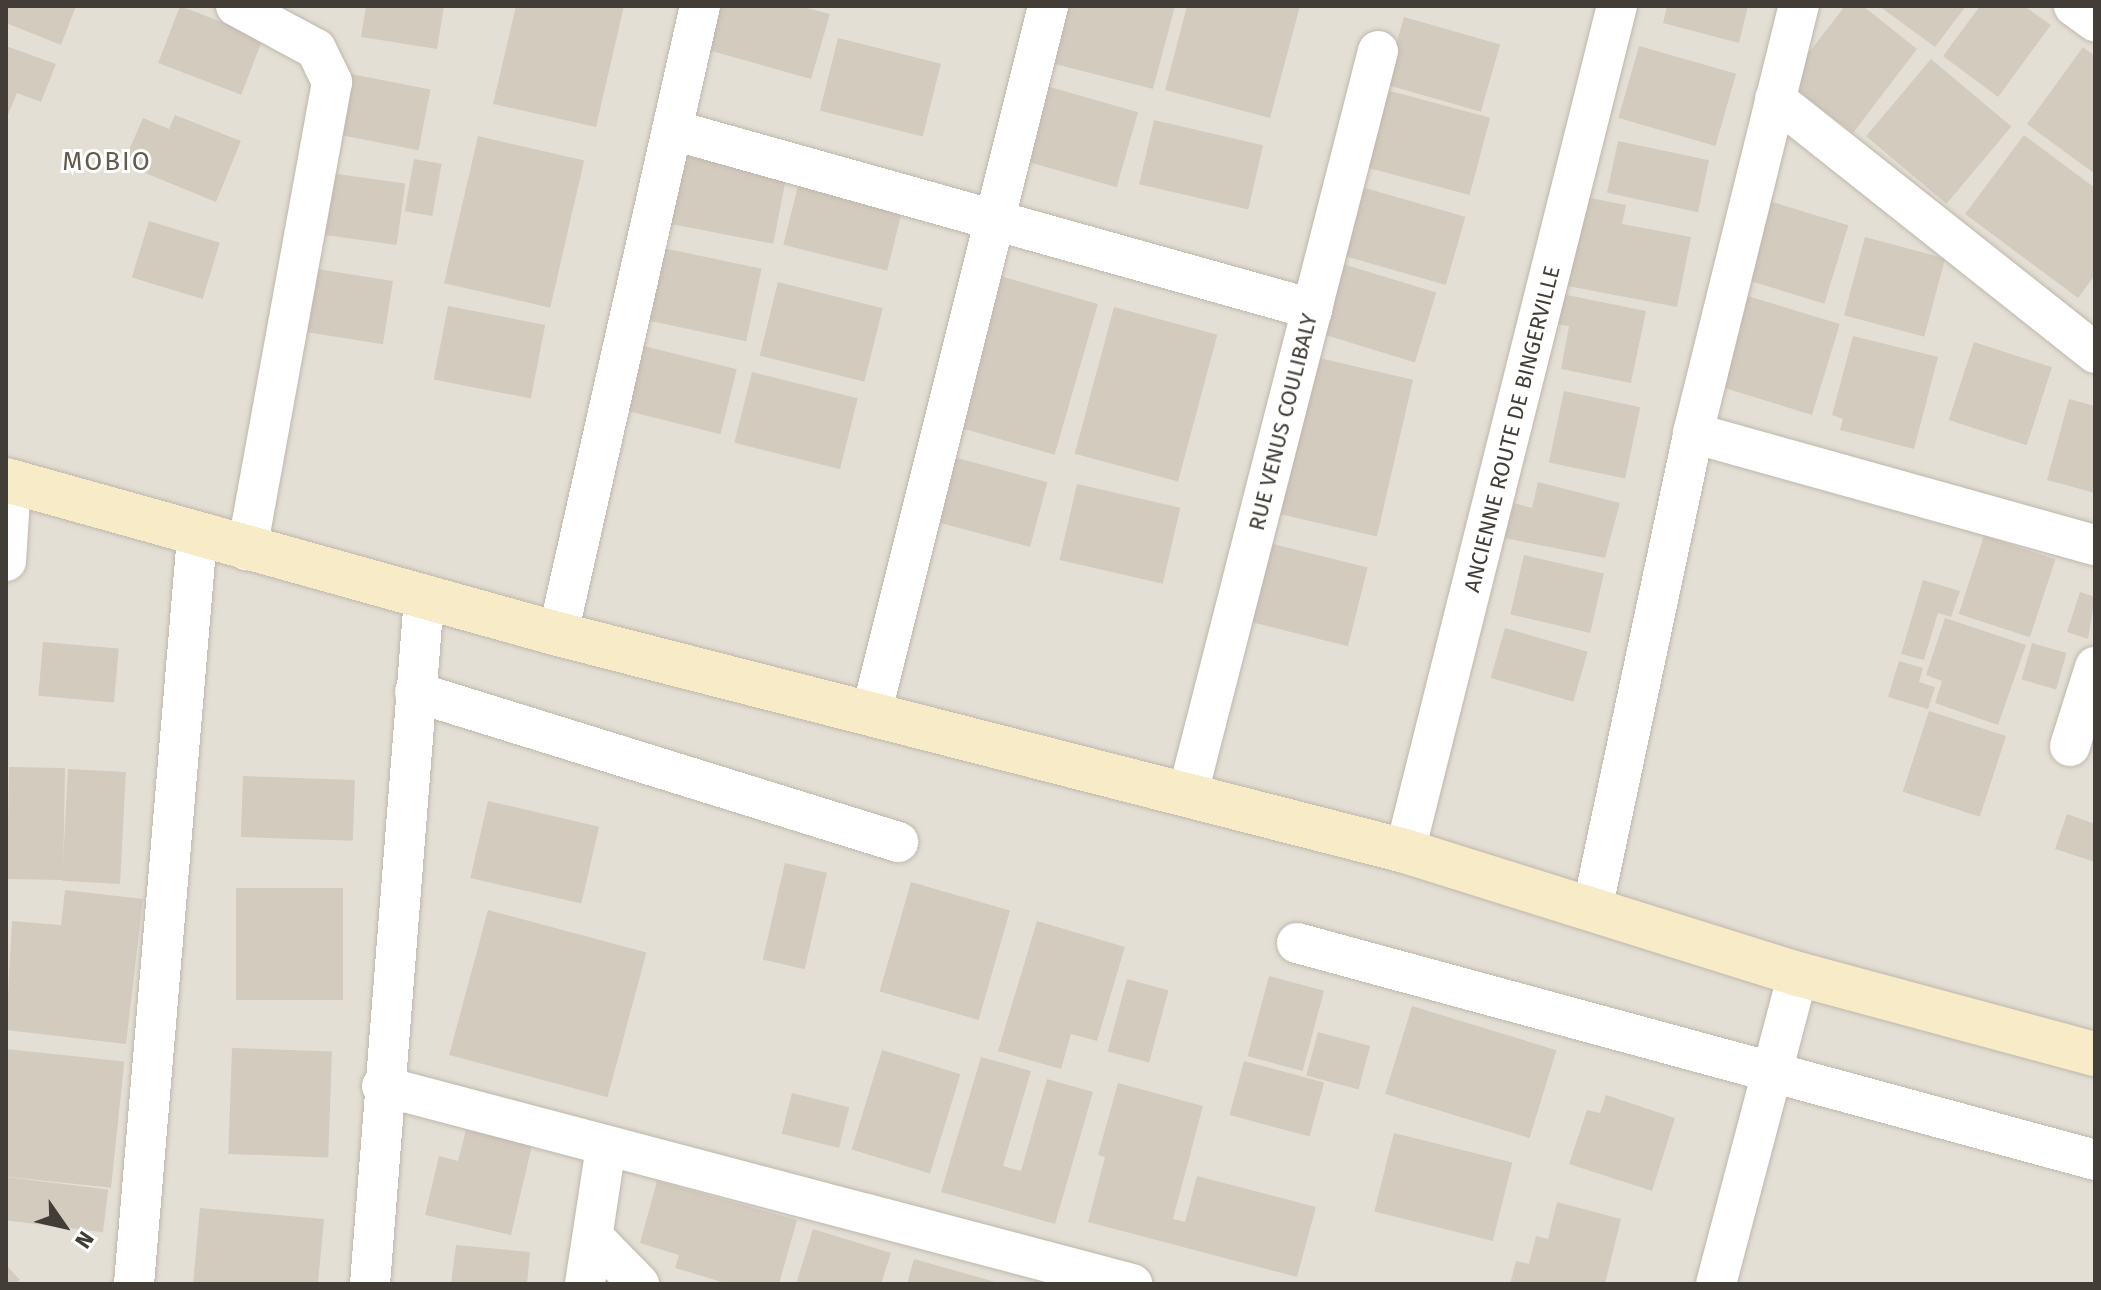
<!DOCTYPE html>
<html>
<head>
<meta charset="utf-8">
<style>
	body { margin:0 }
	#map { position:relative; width:2101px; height:1290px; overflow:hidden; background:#f0ede5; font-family:"Fira Sans",sans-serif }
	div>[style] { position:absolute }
	.residential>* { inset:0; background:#e4dfd4; transform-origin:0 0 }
	.building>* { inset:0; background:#d4cbbf; transform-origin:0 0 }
	.roads { filter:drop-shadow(0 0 2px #beb7ac) drop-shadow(0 0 2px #beb7ac) }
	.minor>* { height:40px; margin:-20px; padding:0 20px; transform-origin:20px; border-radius:20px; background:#fff }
	.secondary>* { height:44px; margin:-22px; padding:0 22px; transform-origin:22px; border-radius:22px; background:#f8ebc8 }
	span { translate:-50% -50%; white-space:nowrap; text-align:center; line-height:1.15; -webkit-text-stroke:6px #fff; paint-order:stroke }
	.street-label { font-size:22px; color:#423d36 }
	.quarter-label { font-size:26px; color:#645b4e; letter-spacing:2px }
	.frame { position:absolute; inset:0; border:8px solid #423d36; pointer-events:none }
	.north { position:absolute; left:24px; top:1186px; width:80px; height:80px; -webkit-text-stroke:6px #fff; paint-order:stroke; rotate:124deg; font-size:22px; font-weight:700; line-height:32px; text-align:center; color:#423d36 }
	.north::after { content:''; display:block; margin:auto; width:28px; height:36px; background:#423d36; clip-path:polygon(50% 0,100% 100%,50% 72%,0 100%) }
</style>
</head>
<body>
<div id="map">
	<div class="residential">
		<i style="left:6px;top:6px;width:2089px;height:1278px"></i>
	</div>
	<div class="building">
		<i style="clip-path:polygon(6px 6px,76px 6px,61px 45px,6px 23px)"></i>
		<i style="left:180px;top:6px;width:89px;height:61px;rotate:21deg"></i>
		<i style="clip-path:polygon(366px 6px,444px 6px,437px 49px,361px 37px)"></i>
		<i style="clip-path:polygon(516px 6px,624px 6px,596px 127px,493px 104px)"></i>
		<i style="clip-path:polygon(720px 6px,800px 6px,830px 14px,811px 79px,708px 50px)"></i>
		<i style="clip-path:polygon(1061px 6px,1175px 6px,1153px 89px,1047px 62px)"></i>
		<i style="clip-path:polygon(1187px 6px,1300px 6px,1270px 118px,1165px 90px)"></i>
		<i style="clip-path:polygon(1667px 6px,1748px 6px,1739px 43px,1663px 23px)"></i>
		<i style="clip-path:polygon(1845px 6px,1863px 6px,1917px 49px,1853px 133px,1786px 82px)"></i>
		<i style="clip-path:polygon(1879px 6px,1966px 6px,1935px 47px)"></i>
		<i style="clip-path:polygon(1980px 6px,2024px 6px,2051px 25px,1998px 97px,1943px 56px)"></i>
		<i style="left:1404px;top:17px;width:100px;height:70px;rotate:16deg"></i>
		<i style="left:838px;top:38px;width:106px;height:75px;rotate:14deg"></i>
		<i style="clip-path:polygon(6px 46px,56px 64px,41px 102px,17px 93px,6px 120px)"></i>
		<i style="left:1639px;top:46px;width:101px;height:75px;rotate:16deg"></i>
		<i style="clip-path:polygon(2083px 47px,2095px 56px,2095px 174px,2027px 124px)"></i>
		<i style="left:1931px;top:59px;width:105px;height:101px;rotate:40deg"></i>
		<i style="left:346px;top:73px;width:86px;height:62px;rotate:11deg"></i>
		<i style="left:1043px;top:85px;width:99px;height:78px;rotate:16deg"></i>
		<i style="left:1383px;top:89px;width:111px;height:80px;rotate:15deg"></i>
		<i style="clip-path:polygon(175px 115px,241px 141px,216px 202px,123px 164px,143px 118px,169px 129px)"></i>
		<i style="left:1154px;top:120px;width:112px;height:66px;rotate:13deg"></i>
		<i style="clip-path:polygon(2024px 135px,2095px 188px,2095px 275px,2078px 298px,1965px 214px)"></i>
		<i style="left:478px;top:136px;width:109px;height:151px;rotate:13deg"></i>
		<i style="left:1618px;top:141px;width:93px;height:53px;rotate:12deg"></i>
		<i style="left:678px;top:152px;width:111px;height:72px;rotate:11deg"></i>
		<i style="left:414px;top:159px;width:28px;height:53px;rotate:10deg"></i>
		<i style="left:330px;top:173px;width:76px;height:62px;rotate:8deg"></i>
		<i style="left:801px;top:174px;width:107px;height:73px;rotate:14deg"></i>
		<i style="left:1351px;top:184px;width:119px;height:71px;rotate:16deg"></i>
		<i style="clip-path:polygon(1585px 197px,1626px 205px,1622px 224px,1691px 237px,1677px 307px,1568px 286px)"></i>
		<i style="left:1769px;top:201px;width:83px;height:82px;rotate:17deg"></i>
		<i style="left:149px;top:221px;width:74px;height:59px;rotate:17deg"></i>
		<i style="left:1865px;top:237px;width:83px;height:81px;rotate:15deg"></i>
		<i style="left:654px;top:246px;width:110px;height:74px;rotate:12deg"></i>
		<i style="left:1333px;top:261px;width:108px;height:73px;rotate:17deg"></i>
		<i style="left:311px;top:268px;width:83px;height:64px;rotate:9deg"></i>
		<i style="left:997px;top:275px;width:105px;height:157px;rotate:16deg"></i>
		<i style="left:778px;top:282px;width:108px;height:76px;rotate:14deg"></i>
		<i style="clip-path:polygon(1562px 294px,1646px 311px,1631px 383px,1561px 369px,1569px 326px,1556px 324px)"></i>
		<i style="left:1748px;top:296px;width:96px;height:95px;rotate:17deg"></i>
		<i style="left:448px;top:306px;width:99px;height:75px;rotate:11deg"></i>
		<i style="left:1114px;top:307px;width:107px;height:152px;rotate:15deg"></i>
		<i style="clip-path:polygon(1853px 336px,1938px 357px,1914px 449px,1840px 430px,1843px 419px,1832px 415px)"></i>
		<i style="left:1974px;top:342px;width:82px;height:82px;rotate:18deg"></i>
		<i style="left:632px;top:343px;width:108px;height:67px;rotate:14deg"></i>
		<i style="left:1302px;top:354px;width:114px;height:161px;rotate:13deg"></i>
		<i style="left:752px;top:372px;width:109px;height:73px;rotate:14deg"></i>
		<i style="left:1564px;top:391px;width:78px;height:73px;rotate:12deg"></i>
		<i style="clip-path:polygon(2069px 399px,2095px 406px,2095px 493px,2047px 480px)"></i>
		<i style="left:946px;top:455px;width:105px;height:67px;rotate:15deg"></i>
		<i style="clip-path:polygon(1538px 482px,1620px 503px,1605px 558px,1504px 538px,1514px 503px,1532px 508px)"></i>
		<i style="left:1077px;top:484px;width:106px;height:78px;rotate:13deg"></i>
		<i style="left:1984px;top:536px;width:75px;height:82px;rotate:18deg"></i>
		<i style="left:1257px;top:540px;width:114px;height:81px;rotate:14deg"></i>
		<i style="left:1524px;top:555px;width:82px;height:61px;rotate:13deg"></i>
		<i style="clip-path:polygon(1923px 580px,1960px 591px,1951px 617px,1938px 613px,1924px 660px,1901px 654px)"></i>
		<i style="clip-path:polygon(2080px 592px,2095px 597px,2088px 639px,2067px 632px)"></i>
		<i style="clip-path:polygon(1945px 618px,2026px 645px,1998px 725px,1935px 703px,1942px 681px,1926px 675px)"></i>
		<i style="left:1505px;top:628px;width:86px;height:52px;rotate:16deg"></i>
		<i style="left:43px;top:642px;width:76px;height:54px;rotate:5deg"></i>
		<i style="left:2032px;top:643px;width:36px;height:38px;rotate:16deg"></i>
		<i style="clip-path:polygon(1899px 661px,1923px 668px,1919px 682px,1935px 687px,1928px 709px,1888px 697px)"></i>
		<i style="left:1929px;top:711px;width:81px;height:85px;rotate:18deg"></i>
		<i style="left:9px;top:767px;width:56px;height:112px;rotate:1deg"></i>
		<i style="left:68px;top:769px;width:58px;height:112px;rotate:3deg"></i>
		<i style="left:243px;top:776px;width:112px;height:61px;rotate:2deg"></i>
		<i style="left:488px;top:801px;width:114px;height:79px;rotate:13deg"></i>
		<i style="clip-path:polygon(2067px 814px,2095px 824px,2095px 862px,2055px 849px)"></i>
		<i style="left:785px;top:863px;width:43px;height:99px;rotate:13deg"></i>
		<i style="left:911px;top:882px;width:103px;height:114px;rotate:16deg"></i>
		<i style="left:343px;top:888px;width:112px;height:107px;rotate:90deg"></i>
		<i style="clip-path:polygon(65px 890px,143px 899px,126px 1044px,6px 1030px,12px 921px,61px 925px)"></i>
		<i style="left:488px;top:910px;width:164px;height:150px;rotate:15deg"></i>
		<i style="clip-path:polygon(1037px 921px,1125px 947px,1097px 1041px,1071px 1034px,1061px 1069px,998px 1051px)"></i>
		<i style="left:1269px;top:976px;width:57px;height:83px;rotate:15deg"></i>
		<i style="left:1127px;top:979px;width:43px;height:75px;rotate:15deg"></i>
		<i style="left:1412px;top:1006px;width:151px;height:92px;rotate:17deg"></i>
		<i style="left:1318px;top:1032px;width:54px;height:45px;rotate:15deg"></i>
		<i style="left:232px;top:1048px;width:100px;height:106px;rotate:2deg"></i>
		<i style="left:6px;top:1049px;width:119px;height:127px;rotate:6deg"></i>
		<i style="left:882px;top:1050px;width:82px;height:104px;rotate:17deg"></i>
		<i style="clip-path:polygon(981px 1057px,1031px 1071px,1003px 1166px,1021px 1171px,1047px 1079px,1093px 1092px,1055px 1224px,941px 1192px)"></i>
		<i style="left:1244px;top:1061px;width:83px;height:56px;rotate:15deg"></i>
		<i style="clip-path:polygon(1118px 1083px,1203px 1106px,1173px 1219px,1185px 1222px,1197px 1176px,1316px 1207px,1297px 1277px,1088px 1222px,1105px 1157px,1098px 1155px)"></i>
		<i style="left:792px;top:1093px;width:59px;height:42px;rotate:14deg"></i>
		<i style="clip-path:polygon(1606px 1095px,1675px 1118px,1652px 1191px,1569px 1164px,1587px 1110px,1600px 1113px)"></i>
		<i style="clip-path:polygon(466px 1130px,532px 1145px,511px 1235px,425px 1215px,439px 1156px,458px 1161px)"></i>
		<i style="left:1394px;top:1133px;width:122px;height:81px;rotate:14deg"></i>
		<i style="left:6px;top:1177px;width:103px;height:43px;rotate:7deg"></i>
		<i style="clip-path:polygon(657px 1181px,797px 1220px,779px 1284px,729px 1284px,675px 1268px,679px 1255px,640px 1243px)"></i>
		<i style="clip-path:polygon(1557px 1202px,1621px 1219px,1605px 1284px,1510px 1284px,1516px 1261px,1529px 1264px,1536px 1236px,1548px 1239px)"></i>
		<i style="clip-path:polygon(200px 1208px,324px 1219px,318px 1284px,193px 1284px)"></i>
		<i style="clip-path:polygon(813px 1229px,891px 1253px,881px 1284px,796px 1284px)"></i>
		<i style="clip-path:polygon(456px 1245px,530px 1252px,527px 1284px,451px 1284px)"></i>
		<i style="clip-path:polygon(914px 1259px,999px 1283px,999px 1284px,907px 1284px)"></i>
		<i style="clip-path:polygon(6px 1265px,20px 1280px,16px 1284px,6px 1284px)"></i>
	</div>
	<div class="roads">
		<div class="minor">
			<i style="left:236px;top:6px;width:91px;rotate:28.3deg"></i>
			<i style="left:316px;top:49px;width:37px;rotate:64deg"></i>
			<i style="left:332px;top:82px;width:476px;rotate:100.3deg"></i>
			<i style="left:2074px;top:6px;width:26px;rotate:36deg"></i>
			<i style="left:1775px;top:99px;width:409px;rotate:38.4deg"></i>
			<i style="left:673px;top:130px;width:664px;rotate:15.65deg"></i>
			<i style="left:1693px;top:433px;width:417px;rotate:15.6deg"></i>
			<i style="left:6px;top:561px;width:79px;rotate:-86.4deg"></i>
			<i style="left:558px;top:634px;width:644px;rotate:-77.26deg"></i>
			<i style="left:415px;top:692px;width:506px;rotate:17.25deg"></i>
			<i style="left:871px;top:715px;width:731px;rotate:-75.98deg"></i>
			<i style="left:2070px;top:746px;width:83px;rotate:-72.4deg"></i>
			<i style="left:1188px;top:793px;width:766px;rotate:-75.64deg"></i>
			<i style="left:1405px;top:851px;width:871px;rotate:-75.92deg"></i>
			<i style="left:1592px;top:910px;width:488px;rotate:-78deg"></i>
			<i style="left:1693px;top:433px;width:440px;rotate:-76.1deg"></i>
			<i style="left:1297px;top:943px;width:827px;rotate:15.21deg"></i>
			<i style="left:382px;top:1086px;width:776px;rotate:14.79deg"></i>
			<i style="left:593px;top:1237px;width:66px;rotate:45.6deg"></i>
			<i style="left:134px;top:1284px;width:750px;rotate:-85.18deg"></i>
			<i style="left:370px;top:1284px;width:688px;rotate:-85.5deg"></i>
			<i style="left:585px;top:1284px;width:139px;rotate:-81.3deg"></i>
			<i style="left:1716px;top:1284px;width:321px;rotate:-75.2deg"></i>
		</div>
		<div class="secondary">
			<i style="left:6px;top:480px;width:573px;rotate:15.59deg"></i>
			<i style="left:558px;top:634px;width:874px;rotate:14.37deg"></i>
			<i style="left:1405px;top:851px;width:412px;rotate:17.4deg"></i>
			<i style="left:1798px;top:974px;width:308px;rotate:15.1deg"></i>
		</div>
	</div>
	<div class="street-label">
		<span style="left:1283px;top:422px;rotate:-76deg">RUE VENUS COULIBALY</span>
		<span style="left:1512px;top:429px;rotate:-76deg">ANCIENNE ROUTE DE BINGERVILLE</span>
	</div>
	<div class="quarter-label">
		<span style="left:107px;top:162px">MOBIO</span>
	</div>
	<div class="frame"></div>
	<div class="north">N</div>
</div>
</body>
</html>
